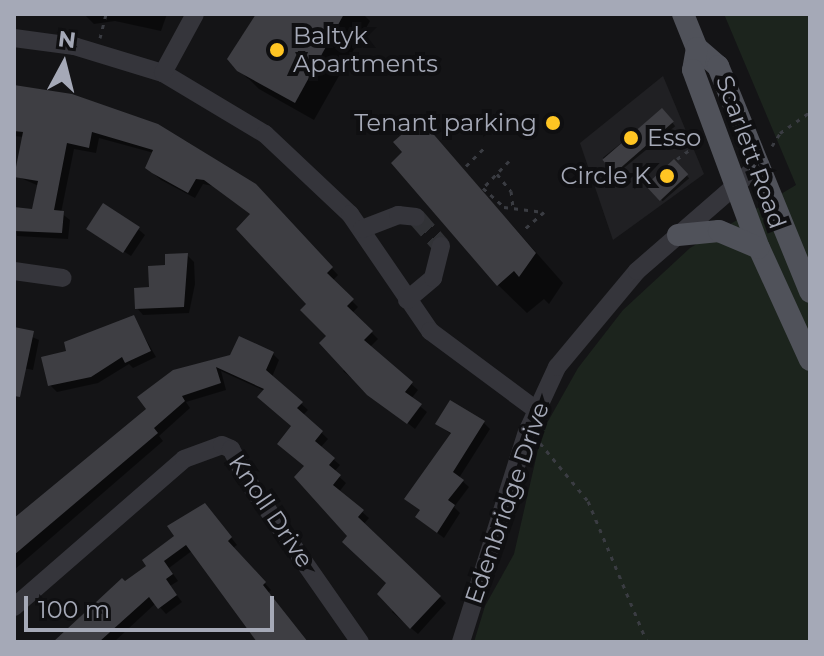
<!DOCTYPE html>
<html>
<head>
<meta charset="utf-8">
<style>
	body { margin:0 }
	#map { position:relative; width:824px; height:656px; overflow:hidden; background:#141416; font-family:Montserrat,sans-serif }
	div>[style] { position:absolute }
	.built>* { inset:0; background:#202023 }
	.green>* { inset:0; background:#1c241d }
	.shadow>* { inset:0; background:#0007; transform-origin:0 0 }
	.building>* { inset:0; background:#3e3e43; transform-origin:0 0 }
	.minor-tunnel>* { height:18px; margin-top:-9px; transform-origin:0; background:repeating-linear-gradient(90deg,#313236 0 18px,transparent 0 27px) }
	.path>* { height:3px; margin-top:-1.5px; transform-origin:0; background:repeating-linear-gradient(90deg,#3a3c42 0 4px,transparent 0 10px) }
	.minor>* { height:18px; margin:-9px; padding:0 9px; transform-origin:9px; border-radius:9px; background:#35353b }
	.major>* { height:22px; margin:-11px; padding:0 11px; transform-origin:11px; border-radius:11px; background:#50525a }
	.dots>* { width:22px; height:22px; translate:-50% -50%; box-sizing:border-box; border:4px solid #0f0f11; border-radius:50% }
	span { translate:-50% -50%; white-space:nowrap; text-align:center; line-height:1.15; -webkit-text-stroke:8px #0f0f11; paint-order:stroke }
	.poi-label { font-size:24px; color:#a5a9b7 }
	.left { translate:0 -50%; text-align:left }
	.right { translate:-100% -50%; text-align:right }
	.street-label { font-size:24px; color:#a5a9b7 }
	.frame { position:absolute; inset:0; border:16px solid #a5a9b7; pointer-events:none }
	.north { position:absolute; left:24px; top:24px; width:80px; height:80px; -webkit-text-stroke:6px #0f0f11; paint-order:stroke; rotate:7deg; font-size:22px; font-weight:700; line-height:32px; text-align:center; color:#a5a9b7 }
	.north::after { content:''; display:block; margin:auto; width:28px; height:36px; background:#a5a9b7; clip-path:polygon(50% 0,100% 100%,50% 72%,0 100%) }
	.scale { position:absolute; left:24px; top:596px; width:250px; height:36px; box-sizing:border-box; border:4px solid #a5a9b7; border-top:0; padding-left:10px; font-size:24px; line-height:28px; white-space:nowrap; color:#a5a9b7; -webkit-text-stroke:6px #0f0f11; paint-order:stroke }
</style>
</head>
<body>
<div id="map">
	<div class="built">
		<i style="clip-path:polygon(663px 76px,704px 174px,613px 240px,580px 143px)"></i>
	</div>
	<div class="green">
		<i style="clip-path:polygon(724px 14px,810px 14px,810px 642px,474px 642px,485px 606px,514px 554px,542px 432px,578px 368px,623px 310px,690px 248px,796px 185px)"></i>
	</div>
	<div class="shadow">
		<i style="clip-path:polygon(23px 14px,167px 14px,161px 31px,115px 21px,94px 24px,85px 15px)"></i>
		<i style="clip-path:polygon(258px 14px,363px 14px,370px 21px,314px 120px,259px 89px,249px 79px,304px 106px,247px 78px,229px 59px)"></i>
		<i style="clip-path:polygon(16px 88px,111px 108px,186px 141px,254px 185px,338px 275px,332px 281px,358px 307px,352px 313px,378px 339px,370px 347px,418px 390px,411px 399px,427px 412px,415px 429px,343px 371px,347px 367px,252px 215px,213px 186px,203px 184px,195px 198px,161px 180px,147px 168px,154px 153px,99px 138px,96px 153px,74px 149px,61px 213px,70px 220px,68px 239px,17px 236px,14px 209px,34px 211px,39px 186px,16px 176px,24px 137px,14px 136px)"></i>
		<i style="left:662px;top:110px;width:21px;height:76px;rotate:51deg"></i>
		<i style="clip-path:polygon(429px 131px,563px 283px,549px 304px,544px 299px,527px 313px,498px 285px,425px 135px)"></i>
		<i style="left:674px;top:161px;width:23px;height:35px;rotate:49deg"></i>
		<i style="clip-path:polygon(89px 229px,138px 229px,145px 235px,131px 256px)"></i>
		<i style="clip-path:polygon(187px 255px,194px 262px,195px 284px,189px 313px,143px 315px,137px 308px)"></i>
		<i style="clip-path:polygon(133px 317px,156px 357px,133px 368px,129px 364px,98px 383px,57px 392px,50px 385px,68px 352px)"></i>
		<i style="clip-path:polygon(14px 329px,39px 340px,33px 370px,14px 366px)"></i>
		<i style="clip-path:polygon(273px 354px,279px 360px,272px 377px,308px 410px,303px 415px,328px 439px,320px 448px,340px 465px,334px 472px,346px 483px,339px 492px,369px 518px,363px 525px,446px 603px,418px 634px,392px 612px,395px 607px,388px 583px,306px 466px,293px 427px,265px 391px,221px 371px,226px 390px,186px 402px,190px 408px,159px 436px,163px 441px,14px 570px,14px 520px,149px 409px,174px 372px)"></i>
		<i style="clip-path:polygon(484px 423px,490px 429px,459px 478px,469px 487px,454px 507px,460px 513px,444px 538px,424px 523px,452px 435px,438px 424px)"></i>
		<i style="clip-path:polygon(211px 512px,237px 545px,233px 548px,271px 590px,268px 593px,307px 642px,261px 642px,193px 550px,169px 568px,178px 581px,170px 586px,182px 602px,166px 614px,156px 603px,114px 642px,56px 642px)"></i>
	</div>
	<div class="building">
		<i style="clip-path:polygon(256px 14px,344px 14px,295px 103px,237px 71px,227px 59px)"></i>
		<i style="clip-path:polygon(14px 85px,72px 94px,158px 124px,256px 184px,333px 267px,327px 273px,354px 299px,347px 306px,373px 331px,364px 340px,413px 382px,405px 392px,422px 404px,407px 424px,367px 395px,319px 343px,326px 336px,300px 310px,306px 304px,236px 229px,250px 214px,204px 180px,196px 179px,188px 193px,152px 173px,145px 168px,153px 150px,92px 132px,89px 148px,67px 143px,54px 210px,64px 211px,62px 233px,14px 231px,14px 207px,32px 209px,38px 181px,14px 177px,23px 132px,14px 131px)"></i>
		<i style="left:662px;top:108px;width:18px;height:79px;rotate:49deg"></i>
		<i style="clip-path:polygon(415px 123px,424px 133px,429px 129px,536px 253px,519px 277px,514px 271px,497px 286px,391px 163px,402px 152px,393px 142px)"></i>
		<i style="left:674px;top:159px;width:21px;height:39px;rotate:47deg"></i>
		<i style="left:103px;top:203px;width:44px;height:31px;rotate:33deg"></i>
		<i style="clip-path:polygon(188px 253px,184px 307px,135px 309px,134px 288px,149px 287px,148px 266px,165px 265px,165px 254px)"></i>
		<i style="clip-path:polygon(134px 315px,151px 351px,125px 363px,122px 357px,91px 377px,48px 386px,41px 357px,66px 351px,64px 342px)"></i>
		<i style="clip-path:polygon(14px 327px,34px 331px,20px 397px,14px 396px)"></i>
		<i style="clip-path:polygon(239px 336px,274px 352px,266px 370px,303px 402px,297px 408px,323px 431px,315px 441px,335px 458px,329px 465px,341px 475px,333px 485px,364px 510px,358px 517px,441px 596px,410px 629px,377px 594px,386px 583px,342px 542px,347px 536px,294px 477px,304px 466px,277px 444px,291px 426px,257px 397px,264px 389px,216px 367px,221px 383px,182px 396px,185px 401px,154px 428px,158px 433px,14px 555px,14px 518px,146px 409px,137px 397px,173px 370px,230px 355px)"></i>
		<i style="clip-path:polygon(450px 400px,485px 421px,453px 472px,464px 480px,448px 500px,455px 505px,437px 533px,415px 517px,420px 510px,404px 499px,451px 433px,435px 424px)"></i>
		<i style="clip-path:polygon(205px 503px,232px 537px,228px 541px,266px 582px,263px 585px,308px 642px,257px 642px,186px 545px,164px 561px,173px 574px,166px 579px,177px 595px,158px 609px,149px 597px,99px 642px,53px 642px,122px 578px,125px 581px,146px 566px,142px 560px,174px 536px,167px 526px)"></i>
	</div>
	<div class="minor-tunnel">
		<i style="left:416px;top:217px;width:38px;rotate:49deg"></i>
	</div>
	<div class="path">
		<i style="left:100px;top:38px;width:25px;rotate:-76deg"></i>
		<i style="left:772px;top:146px;width:15px;rotate:-58deg"></i>
		<i style="left:780px;top:133px;width:37px;rotate:-35deg"></i>
		<i style="left:677px;top:159px;width:24px;rotate:-36deg"></i>
		<i style="left:509px;top:161px;width:37px;rotate:134deg"></i>
		<i style="left:483px;top:188px;width:28px;rotate:42deg"></i>
		<i style="left:504px;top:207px;width:40px;rotate:7.1deg"></i>
		<i style="left:544px;top:212px;width:29px;rotate:139deg"></i>
		<i style="left:466px;top:166px;width:28px;rotate:-45deg"></i>
		<i style="left:497px;top:174px;width:22px;rotate:51deg"></i>
		<i style="left:511px;top:191px;width:17px;rotate:83deg"></i>
		<i style="left:540px;top:443px;width:75px;rotate:50.4deg"></i>
		<i style="left:588px;top:501px;width:153px;rotate:67.3deg"></i>
	</div>
	<div class="minor">
		<i style="left:14px;top:38px;width:61px;rotate:7.6deg"></i>
		<i style="left:74px;top:46px;width:93px;rotate:16.9deg"></i>
		<i style="left:163px;top:73px;width:119px;rotate:30.9deg"></i>
		<i style="left:265px;top:134px;width:117px;rotate:43.3deg"></i>
		<i style="left:350px;top:214px;width:142px;rotate:55.6deg"></i>
		<i style="left:430px;top:331px;width:131px;rotate:36.6deg"></i>
		<i style="left:163px;top:73px;width:67px;rotate:-61.5deg"></i>
		<i style="left:362px;top:229px;width:39px;rotate:-21deg"></i>
		<i style="left:398px;top:215px;width:18px;rotate:6deg"></i>
		<i style="left:14px;top:271px;width:49px;rotate:8.1deg"></i>
		<i style="left:407px;top:300px;width:34px;rotate:-40deg"></i>
		<i style="left:433px;top:278px;width:33px;rotate:-76deg"></i>
		<i style="left:14px;top:607px;width:225px;rotate:-41deg"></i>
		<i style="left:184px;top:459px;width:40px;rotate:-20.2deg"></i>
		<i style="left:222px;top:445px;width:10px;rotate:24deg"></i>
		<i style="left:231px;top:449px;width:38px;rotate:62deg"></i>
		<i style="left:249px;top:483px;width:194px;rotate:55.1deg"></i>
		<i style="left:461px;top:642px;width:220px;rotate:-72.6deg"></i>
		<i style="left:527px;top:432px;width:72px;rotate:-65.2deg"></i>
		<i style="left:557px;top:367px;width:125px;rotate:-50.2deg"></i>
		<i style="left:637px;top:271px;width:163px;rotate:-41deg"></i>
	</div>
	<div class="major">
		<i style="left:683px;top:14px;width:37px;rotate:68deg"></i>
		<i style="left:697px;top:48px;width:28px;rotate:41deg"></i>
		<i style="left:718px;top:66px;width:244px;rotate:67.8deg"></i>
		<i style="left:697px;top:48px;width:22px;rotate:100deg"></i>
		<i style="left:693px;top:70px;width:190px;rotate:69.7deg"></i>
		<i style="left:759px;top:248px;width:123px;rotate:65.5deg"></i>
		<i style="left:678px;top:235px;width:41px;rotate:-5.6deg"></i>
		<i style="left:719px;top:231px;width:43px;rotate:23deg"></i>
	</div>
	<div class="dots">
		<i style="left:277px;top:50px;background:#ffc523"></i>
		<i style="left:553px;top:123px;background:#ffc523"></i>
		<i style="left:631px;top:138px;background:#ffc523"></i>
		<i style="left:667px;top:176px;background:#ffc523"></i>
	</div>
	<div class="poi-label">
		<span class="left" style="left:293px;top:50px">Baltyk<br>Apartments</span>
		<span class="right" style="left:537px;top:123px">Tenant parking</span>
		<span class="left" style="left:647px;top:138px">Esso</span>
		<span class="right" style="left:651px;top:176px">Circle K</span>
	</div>
	<div class="street-label">
		<span style="left:751px;top:152px;rotate:70deg">Scarlett Road</span>
		<span style="left:507px;top:503px;rotate:-71deg">Edenbridge Drive</span>
		<span style="left:271px;top:511px;rotate:56deg">Knoll Drive</span>
	</div>
	<div class="frame"></div>
	<div class="north">N</div>
	<div class="scale">100 m</div>
</div>
</body>
</html>
